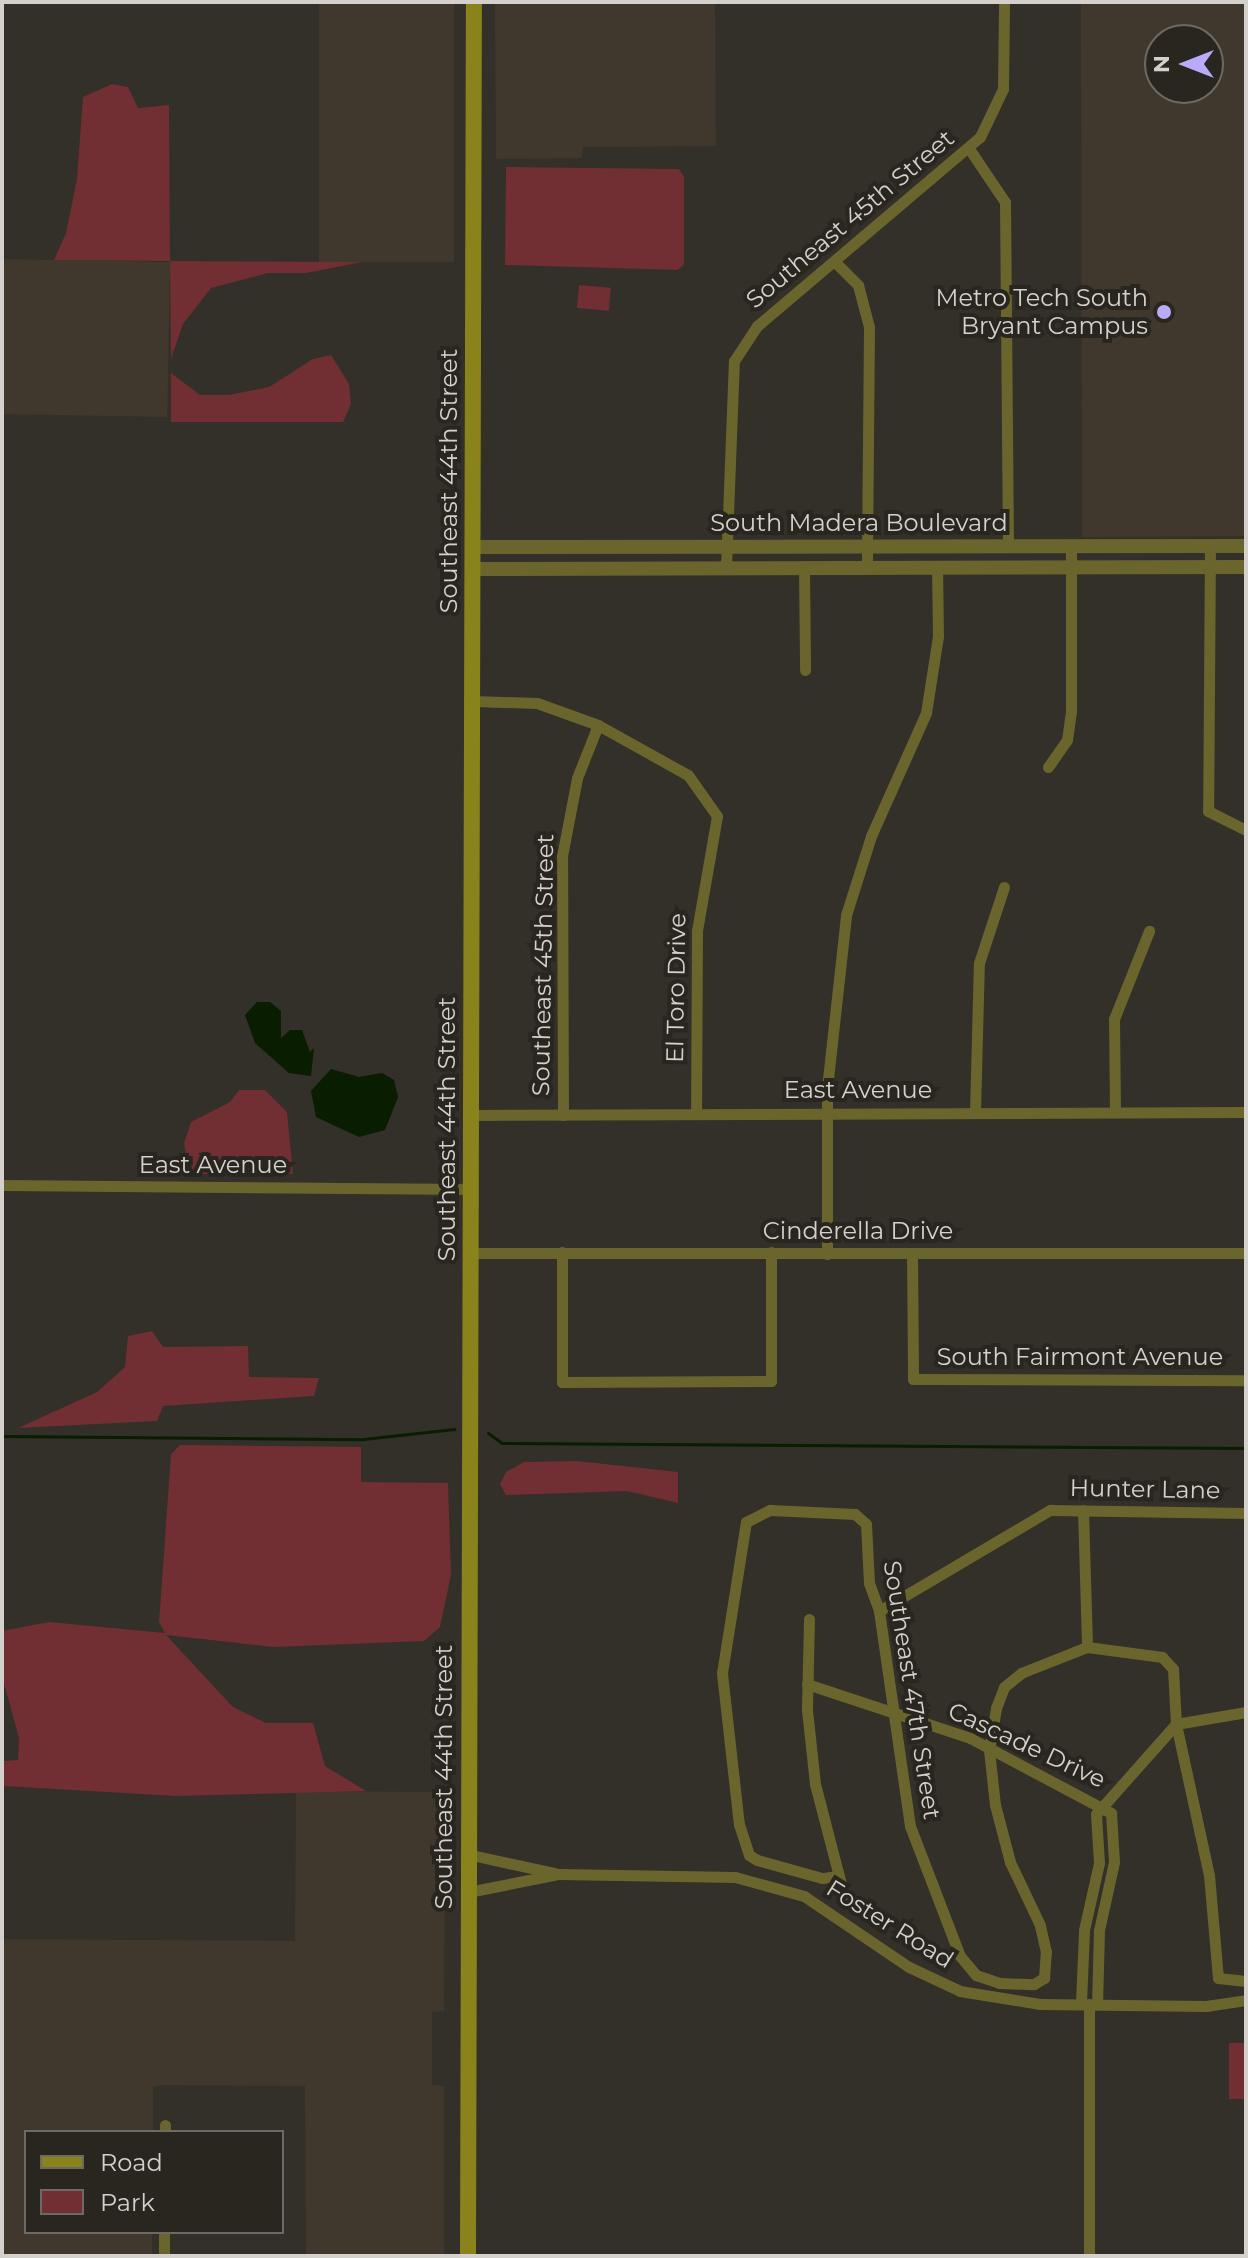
<!DOCTYPE html>
<html>
<head>
<meta charset="utf-8">
<style>
	body { margin:0 }
	#map { position:relative; width:1248px; height:2258px; overflow:hidden; background:#332f29; font-family:Montserrat,sans-serif }
	div>[style] { position:absolute }
	.built>* { inset:0; background:#40382d; transform-origin:0 0 }
	.green>* { inset:0; background:#712e33; transform-origin:0 0 }
	.water>* { inset:0; background:#091d00 }
	.stream>* { height:3px; margin:-1.5px; padding:0 1.5px; transform-origin:1.5px; border-radius:1.5px; background:#091d00 }
	.minor>* { height:11px; margin:-5.5px; padding:0 5.5px; transform-origin:5.5px; border-radius:5.5px; background:#6a652d }
	.tertiary>* { height:14px; margin:-7px; padding:0 7px; transform-origin:7px; border-radius:7px; background:#6a652d }
	.secondary>* { height:16px; margin:-8px; padding:0 8px; transform-origin:8px; border-radius:8px; background:#8a831c }
	.dots>* { width:22px; height:22px; translate:-50% -50%; box-sizing:border-box; border:4px solid #29251f; border-radius:50% }
	span { translate:-50% -50%; white-space:nowrap; text-align:center; line-height:1.15; -webkit-text-stroke:8px #29251f; paint-order:stroke }
	.street-label { font-size:24px; color:#d4d1cd }
	.poi-label { font-size:24px; color:#d4d1cd }
	.right { translate:-100% -50%; text-align:right }
	.frame { position:absolute; inset:0; border:4px solid #d4d1cd; pointer-events:none }
	.legend { position:absolute; left:24px; top:2130px; width:260px; height:104px; box-sizing:border-box; background:#29251f; border:2px solid #6d6a65; margin:0; padding:10px 14px; list-style:none; font-size:24px; color:#d4d1cd }
	.legend li { display:flex; align-items:center; gap:16px; height:40px }
	.legend b { width:40px; border:2px solid #6d6a65 }
	.north { position:absolute; left:1144px; top:24px; width:80px; height:80px; box-sizing:border-box; background:#29251f; border:2px solid #6d6a65; border-radius:50%; rotate:270deg; font-size:22px; font-weight:700; line-height:32px; text-align:center; color:#d4d1cd }
	.north::after { content:''; display:block; margin:auto; width:28px; height:36px; background:#b9abf7; clip-path:polygon(50% 0,100% 100%,50% 72%,0 100%) }
</style>
</head>
<body>
<div id="map">
	<div class="built">
		<i style="left:319px;top:2px;width:135px;height:260px"></i>
		<i style="clip-path:polygon(495px 2px,715px 2px,716px 146px,583px 147px,582px 158px,496px 159px)"></i>
		<i style="clip-path:polygon(evenodd,1081px 2px,1246px 2px,1246px 536px,1082px 537px,1081px 2px,1160px 40px,1208px 40px,1208px 88px,1160px 88px,1160px 40px)"></i>
		<i style="left:2px;top:259px;width:168px;height:155px;rotate:1deg"></i>
		<i style="clip-path:polygon(296px 1791px,445px 1792px,444px 2011px,432px 2012px,432px 2085px,444px 2086px,444px 2256px,306px 2256px,305px 2086px,161px 2085px,153px 2087px,153px 2132px,26px 2132px,26px 2232px,152px 2232px,152px 2256px,2px 2256px,2px 1939px,295px 1941px)"></i>
	</div>
	<div class="green">
		<i style="clip-path:polygon(112px 84px,128px 87px,138px 108px,169px 105px,170px 261px,362px 262px,306px 273px,268px 273px,211px 288px,183px 324px,171px 359px,170px 261px,54px 260px,66px 233px,77px 179px,83px 97px)"></i>
		<i style="clip-path:polygon(506px 167px,679px 169px,684px 177px,684px 264px,678px 270px,505px 265px)"></i>
		<i style="left:579px;top:285px;width:32px;height:23px;rotate:5deg"></i>
		<i style="clip-path:polygon(331px 355px,349px 384px,351px 404px,343px 422px,171px 422px,171px 373px,200px 395px,229px 395px,269px 387px,313px 359px)"></i>
		<i style="clip-path:polygon(239px 1090px,265px 1090px,287px 1112px,293px 1174px,189px 1174px,184px 1143px,191px 1122px,230px 1102px)"></i>
		<i style="clip-path:polygon(152px 1331px,163px 1347px,248px 1346px,249px 1377px,319px 1378px,314px 1396px,163px 1406px,157px 1421px,18px 1428px,97px 1392px,125px 1367px,128px 1336px)"></i>
		<i style="clip-path:polygon(180px 1445px,361px 1447px,361px 1482px,448px 1483px,451px 1575px,440px 1627px,424px 1641px,274px 1647px,166px 1635px,233px 1707px,266px 1723px,313px 1723px,325px 1766px,366px 1791px,176px 1796px,2px 1786px,2px 1761px,18px 1760px,19px 1738px,2px 1676px,2px 1631px,49px 1622px,165px 1633px,159px 1622px,171px 1454px)"></i>
		<i style="clip-path:polygon(577px 1461px,678px 1472px,678px 1503px,627px 1491px,506px 1495px,500px 1484px,506px 1472px,524px 1462px)"></i>
		<i style="left:1229px;top:2043px;width:17px;height:56px"></i>
	</div>
	<div class="water">
		<i style="clip-path:polygon(257px 1002px,270px 1002px,281px 1011px,281px 1038px,290px 1030px,302px 1030px,310px 1052px,314px 1048px,311px 1076px,289px 1073px,255px 1043px,245px 1015px)"></i>
		<i style="clip-path:polygon(331px 1069px,359px 1077px,382px 1073px,394px 1080px,398px 1097px,385px 1130px,359px 1137px,316px 1117px,311px 1091px)"></i>
	</div>
	<div class="stream">
		<i style="left:488px;top:1433px;width:17px;rotate:36deg"></i>
		<i style="left:502px;top:1443px;width:744px;rotate:0.39deg"></i>
		<i style="left:2px;top:1436px;width:361px;rotate:0.5deg"></i>
		<i style="left:363px;top:1439px;width:92px;rotate:-6.3deg"></i>
	</div>
	<div class="minor">
		<i style="left:970px;top:150px;width:63px;rotate:56.1deg"></i>
		<i style="left:1005px;top:202px;width:343px;rotate:89.5deg"></i>
		<i style="left:835px;top:262px;width:33px;rotate:45deg"></i>
		<i style="left:858px;top:285px;width:43px;rotate:75.3deg"></i>
		<i style="left:869px;top:327px;width:240px;rotate:90.5deg"></i>
		<i style="left:1210px;top:546px;width:265px;rotate:90.4deg"></i>
		<i style="left:1208px;top:811px;width:42px;rotate:26.6deg"></i>
		<i style="left:726px;top:567px;width:206px;rotate:-87.8deg"></i>
		<i style="left:734px;top:361px;width:42px;rotate:-56.7deg"></i>
		<i style="left:757px;top:326px;width:292px;rotate:-40.3deg"></i>
		<i style="left:980px;top:137px;width:53px;rotate:-64.4deg"></i>
		<i style="left:1003px;top:89px;width:87px;rotate:-89.3deg"></i>
		<i style="left:804px;top:567px;width:103px;rotate:89.4deg"></i>
		<i style="left:473px;top:701px;width:64px;rotate:1.8deg"></i>
		<i style="left:537px;top:703px;width:65px;rotate:19.8deg"></i>
		<i style="left:598px;top:725px;width:103px;rotate:29.1deg"></i>
		<i style="left:688px;top:775px;width:50px;rotate:54.7deg"></i>
		<i style="left:717px;top:816px;width:117px;rotate:99.9deg"></i>
		<i style="left:697px;top:931px;width:180px;rotate:90.3deg"></i>
		<i style="left:1048px;top:767px;width:33px;rotate:-55deg"></i>
		<i style="left:1067px;top:740px;width:28px;rotate:-82deg"></i>
		<i style="left:1071px;top:712px;width:167px;rotate:-90deg"></i>
		<i style="left:975px;top:1112px;width:149px;rotate:-88.5deg"></i>
		<i style="left:979px;top:963px;width:80px;rotate:-71.8deg"></i>
		<i style="left:1115px;top:1112px;width:93px;rotate:-90.6deg"></i>
		<i style="left:1114px;top:1019px;width:95px;rotate:-68.3deg"></i>
		<i style="left:471px;top:1115px;width:775px;rotate:-0.22deg"></i>
		<i style="left:563px;top:1115px;width:259px;rotate:-90.2deg"></i>
		<i style="left:562px;top:856px;width:79px;rotate:-79.1deg"></i>
		<i style="left:577px;top:778px;width:57px;rotate:-68.4deg"></i>
		<i style="left:2px;top:1185px;width:469px;rotate:0.5deg"></i>
		<i style="left:562px;top:1252px;width:130px;rotate:90deg"></i>
		<i style="left:562px;top:1382px;width:209px;rotate:-0.3deg"></i>
		<i style="left:771px;top:1381px;width:129px;rotate:-90deg"></i>
		<i style="left:471px;top:1253px;width:775px"></i>
		<i style="left:827px;top:1254px;width:166px;rotate:-90deg"></i>
		<i style="left:827px;top:1088px;width:174px;rotate:-83.7deg"></i>
		<i style="left:846px;top:915px;width:83px;rotate:-72.4deg"></i>
		<i style="left:871px;top:836px;width:135px;rotate:-65.9deg"></i>
		<i style="left:926px;top:713px;width:78px;rotate:-81.1deg"></i>
		<i style="left:938px;top:636px;width:69px;rotate:-90.8deg"></i>
		<i style="left:912px;top:1254px;width:125px;rotate:89.5deg"></i>
		<i style="left:913px;top:1379px;width:333px;rotate:0.2deg"></i>
		<i style="left:1083px;top:1510px;width:137px;rotate:88.3deg"></i>
		<i style="left:879px;top:1611px;width:199px;rotate:-30.6deg"></i>
		<i style="left:1050px;top:1510px;width:196px;rotate:0.9deg"></i>
		<i style="left:809px;top:1619px;width:91px;rotate:91.3deg"></i>
		<i style="left:807px;top:1710px;width:74px;rotate:83.8deg"></i>
		<i style="left:815px;top:1784px;width:115px;rotate:75.4deg"></i>
		<i style="left:807px;top:1684px;width:172px;rotate:18.3deg"></i>
		<i style="left:970px;top:1738px;width:160px;rotate:28deg"></i>
		<i style="left:1111px;top:1813px;width:49px;rotate:86.5deg"></i>
		<i style="left:1114px;top:1862px;width:70px;rotate:102.4deg"></i>
		<i style="left:1099px;top:1930px;width:74px;rotate:91.5deg"></i>
		<i style="left:467px;top:1854px;width:89px;rotate:12.3deg"></i>
		<i style="left:837px;top:1876px;width:15px;rotate:172deg"></i>
		<i style="left:822px;top:1878px;width:67px;rotate:-164.5deg"></i>
		<i style="left:757px;top:1860px;width:9px;rotate:-148deg"></i>
		<i style="left:749px;top:1855px;width:32px;rotate:-108deg"></i>
		<i style="left:739px;top:1825px;width:153px;rotate:-96.4deg"></i>
		<i style="left:722px;top:1673px;width:153px;rotate:-81deg"></i>
		<i style="left:746px;top:1522px;width:27px;rotate:-27deg"></i>
		<i style="left:770px;top:1510px;width:85px;rotate:2.7deg"></i>
		<i style="left:855px;top:1514px;width:15px;rotate:42deg"></i>
		<i style="left:866px;top:1524px;width:59px;rotate:87.1deg"></i>
		<i style="left:869px;top:1583px;width:30px;rotate:70deg"></i>
		<i style="left:879px;top:1611px;width:217px;rotate:81.8deg"></i>
		<i style="left:910px;top:1826px;width:139px;rotate:69deg"></i>
		<i style="left:960px;top:1956px;width:25px;rotate:50deg"></i>
		<i style="left:976px;top:1975px;width:24px;rotate:19deg"></i>
		<i style="left:999px;top:1983px;width:35px;rotate:2deg"></i>
		<i style="left:1034px;top:1984px;width:12px;rotate:-31deg"></i>
		<i style="left:1044px;top:1978px;width:26px;rotate:-86deg"></i>
		<i style="left:1046px;top:1952px;width:28px;rotate:-103deg"></i>
		<i style="left:1040px;top:1925px;width:70px;rotate:-115.5deg"></i>
		<i style="left:1010px;top:1862px;width:59px;rotate:-104.7deg"></i>
		<i style="left:995px;top:1805px;width:55px;rotate:-96.2deg"></i>
		<i style="left:989px;top:1750px;width:43px;rotate:-80.5deg"></i>
		<i style="left:996px;top:1708px;width:22px;rotate:-69deg"></i>
		<i style="left:1004px;top:1687px;width:22px;rotate:-39deg"></i>
		<i style="left:1021px;top:1673px;width:71px;rotate:-21.5deg"></i>
		<i style="left:1087px;top:1647px;width:76px;rotate:7.6deg"></i>
		<i style="left:1162px;top:1657px;width:16px;rotate:47deg"></i>
		<i style="left:1173px;top:1669px;width:55px;rotate:86.9deg"></i>
		<i style="left:1176px;top:1724px;width:155px;rotate:77.7deg"></i>
		<i style="left:1209px;top:1875px;width:103px;rotate:85deg"></i>
		<i style="left:1218px;top:1978px;width:28px;rotate:6deg"></i>
		<i style="left:468px;top:1892px;width:93px;rotate:-11.2deg"></i>
		<i style="left:559px;top:1874px;width:176px;rotate:1deg"></i>
		<i style="left:735px;top:1877px;width:72px;rotate:15.4deg"></i>
		<i style="left:804px;top:1896px;width:127px;rotate:34.1deg"></i>
		<i style="left:909px;top:1967px;width:56px;rotate:25.2deg"></i>
		<i style="left:960px;top:1991px;width:81px;rotate:9.2deg"></i>
		<i style="left:1040px;top:2004px;width:166px;rotate:0.7deg"></i>
		<i style="left:1206px;top:2006px;width:40px;rotate:-8.5deg"></i>
		<i style="left:1081px;top:2003px;width:73px;rotate:-87.6deg"></i>
		<i style="left:1084px;top:1930px;width:69px;rotate:-77.4deg"></i>
		<i style="left:1099px;top:1863px;width:49px;rotate:-93.5deg"></i>
		<i style="left:1096px;top:1814px;width:120px;rotate:-48.4deg"></i>
		<i style="left:1176px;top:1724px;width:71px;rotate:-9.7deg"></i>
		<i style="left:1089px;top:2004px;width:252px;rotate:90deg"></i>
		<i style="left:165px;top:2132px;width:7px;rotate:-90deg"></i>
		<i style="left:164px;top:2256px;width:24px;rotate:-90deg"></i>
	</div>
	<div class="tertiary">
		<i style="left:472px;top:547px;width:774px;rotate:-0.07deg"></i>
		<i style="left:472px;top:569px;width:774px;rotate:-0.15deg"></i>
	</div>
	<div class="secondary">
		<i style="left:468px;top:2256px;width:2254px;rotate:-89.85deg"></i>
	</div>
	<div class="dots">
		<i style="left:1164px;top:312px;background:#b9abf7"></i>
	</div>
	<div class="street-label">
		<span style="left:850px;top:219px;rotate:-40deg">Southeast 45th Street</span>
		<span style="left:449px;top:481px;rotate:-90deg">Southeast 44th Street</span>
		<span style="left:859px;top:523px">South Madera Boulevard</span>
		<span style="left:543px;top:965px;rotate:-89deg">Southeast 45th Street</span>
		<span style="left:676px;top:988px;rotate:-89deg">El Toro Drive</span>
		<span style="left:858px;top:1090px">East Avenue</span>
		<span style="left:447px;top:1129px;rotate:-90deg">Southeast 44th Street</span>
		<span style="left:213px;top:1165px">East Avenue</span>
		<span style="left:858px;top:1231px">Cinderella Drive</span>
		<span style="left:1080px;top:1357px">South Fairmont Avenue</span>
		<span style="left:1145px;top:1489px;rotate:1deg">Hunter Lane</span>
		<span style="left:912px;top:1690px;rotate:81deg">Southeast 47th Street</span>
		<span style="left:1027px;top:1745px;rotate:25deg">Cascade Drive</span>
		<span style="left:444px;top:1777px;rotate:-90deg">Southeast 44th Street</span>
		<span style="left:890px;top:1924px;rotate:32deg">Foster Road</span>
	</div>
	<div class="poi-label">
		<span class="right" style="left:1148px;top:312px">Metro Tech South<br>Bryant Campus</span>
	</div>
	<div class="frame"></div>
	<ul class="legend">
	<li><b style="height:10px;background:#8a831c"></b>Road</li>
	<li><b style="height:22px;background:#712e33"></b>Park</li>
	</ul>
	<div class="north">N</div>
</div>
</body>
</html>
